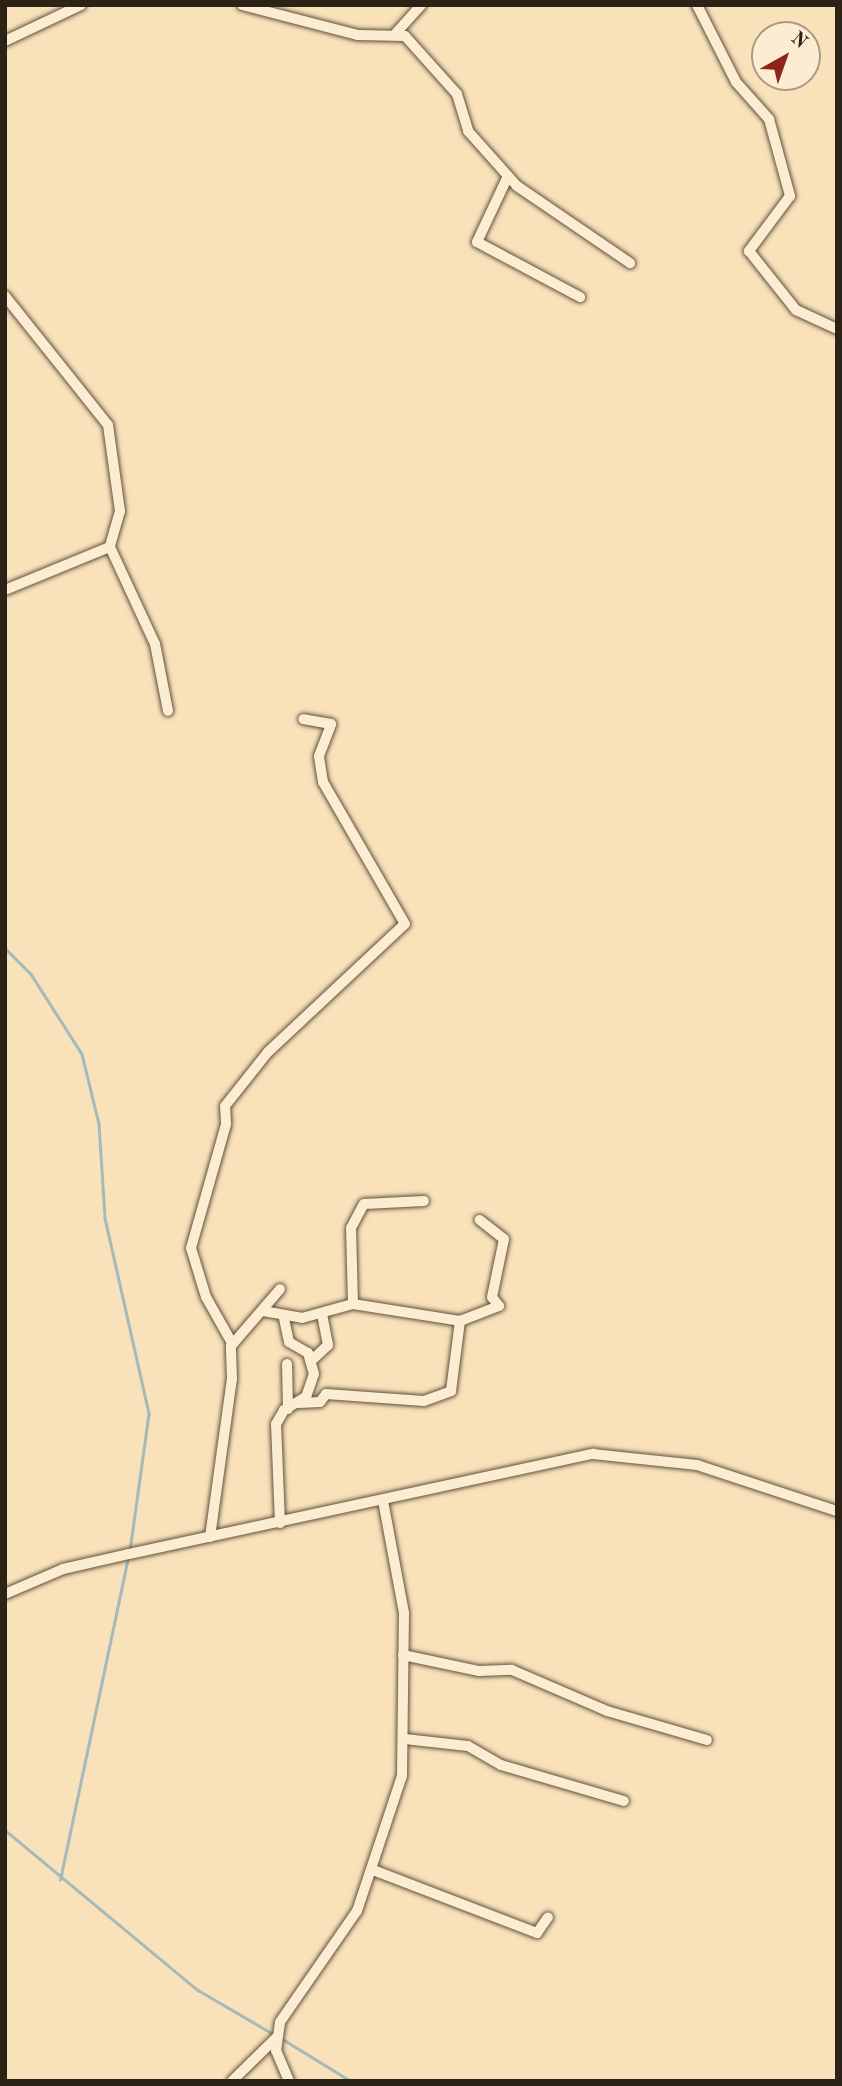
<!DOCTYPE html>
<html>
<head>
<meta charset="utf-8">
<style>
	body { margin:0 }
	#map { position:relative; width:842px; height:2086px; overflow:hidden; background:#f9e1b9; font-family:"Old Standard TT",serif }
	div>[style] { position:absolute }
	.stream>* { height:2.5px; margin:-1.25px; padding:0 1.25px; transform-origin:1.25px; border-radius:1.25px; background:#a4babb }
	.roads { filter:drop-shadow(0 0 2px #60523f) drop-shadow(0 0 2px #60523f) }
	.street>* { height:10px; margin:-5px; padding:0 5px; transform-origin:5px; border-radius:5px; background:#fbecd2 }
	span { translate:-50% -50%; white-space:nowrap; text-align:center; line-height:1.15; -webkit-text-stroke:5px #fbecd2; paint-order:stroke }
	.frame { position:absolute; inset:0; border:7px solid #2d2216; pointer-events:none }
	.north { position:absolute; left:751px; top:21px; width:70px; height:70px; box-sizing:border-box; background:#fbecd2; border:2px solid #a99b87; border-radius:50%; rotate:40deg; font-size:19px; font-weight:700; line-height:28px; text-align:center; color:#2d2216 }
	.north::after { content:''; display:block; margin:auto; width:24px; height:32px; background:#8f2418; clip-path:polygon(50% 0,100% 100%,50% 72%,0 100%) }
</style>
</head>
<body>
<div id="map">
	<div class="stream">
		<i style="left:5px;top:948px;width:37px;rotate:45deg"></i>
		<i style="left:31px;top:974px;width:95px;rotate:57.5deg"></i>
		<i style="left:82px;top:1054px;width:72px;rotate:76.3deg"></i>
		<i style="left:99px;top:1124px;width:94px;rotate:86.3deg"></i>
		<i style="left:105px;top:1218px;width:201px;rotate:77.3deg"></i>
		<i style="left:149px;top:1414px;width:138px;rotate:97.9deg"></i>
		<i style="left:5px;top:1830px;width:251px;rotate:39.7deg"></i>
		<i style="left:198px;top:1990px;width:89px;rotate:30.3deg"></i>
		<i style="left:60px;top:1880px;width:329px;rotate:-78.1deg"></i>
		<i style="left:281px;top:2038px;width:82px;rotate:31.6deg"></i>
	</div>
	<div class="roads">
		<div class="street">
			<i style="left:242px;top:5px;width:120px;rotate:14.5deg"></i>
			<i style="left:358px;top:35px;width:47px;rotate:1.2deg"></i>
			<i style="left:405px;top:36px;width:78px;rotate:48.1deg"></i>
			<i style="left:457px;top:94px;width:39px;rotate:73deg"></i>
			<i style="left:468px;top:131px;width:74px;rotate:48.3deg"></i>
			<i style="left:517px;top:186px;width:137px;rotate:34.3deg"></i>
			<i style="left:697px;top:5px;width:86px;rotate:63.1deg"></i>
			<i style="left:736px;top:82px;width:50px;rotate:48.3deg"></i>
			<i style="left:769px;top:119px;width:80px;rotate:74.7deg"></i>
			<i style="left:790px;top:196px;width:69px;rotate:126.7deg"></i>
			<i style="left:749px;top:251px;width:75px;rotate:51.5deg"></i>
			<i style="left:796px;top:310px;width:45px;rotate:24.9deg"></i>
			<i style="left:396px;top:33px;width:38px;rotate:-48deg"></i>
			<i style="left:5px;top:41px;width:84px;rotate:-25.3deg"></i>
			<i style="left:508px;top:176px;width:73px;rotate:115.2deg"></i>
			<i style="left:477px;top:242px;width:117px;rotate:28.1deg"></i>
			<i style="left:5px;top:296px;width:165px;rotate:51.4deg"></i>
			<i style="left:108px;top:425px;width:87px;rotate:82.1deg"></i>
			<i style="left:120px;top:511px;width:37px;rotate:106deg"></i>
			<i style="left:110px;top:547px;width:107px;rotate:65.1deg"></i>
			<i style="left:155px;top:644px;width:68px;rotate:79deg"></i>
			<i style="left:5px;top:590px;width:113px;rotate:-22.3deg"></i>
			<i style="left:353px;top:1304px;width:76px;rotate:-91.5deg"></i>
			<i style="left:351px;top:1228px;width:27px;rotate:-62deg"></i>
			<i style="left:364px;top:1204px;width:60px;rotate:-2.9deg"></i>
			<i style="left:263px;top:1311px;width:40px;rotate:10deg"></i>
			<i style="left:302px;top:1318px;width:53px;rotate:-15.4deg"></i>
			<i style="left:353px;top:1304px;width:108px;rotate:9deg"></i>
			<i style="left:232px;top:1343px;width:53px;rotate:-119.5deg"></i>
			<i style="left:206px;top:1297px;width:51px;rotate:-107deg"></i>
			<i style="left:191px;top:1248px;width:129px;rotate:-74.2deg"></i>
			<i style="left:226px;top:1124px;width:18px;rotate:-93deg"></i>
			<i style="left:225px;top:1106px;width:69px;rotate:-51.5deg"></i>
			<i style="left:268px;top:1052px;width:187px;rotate:-43.1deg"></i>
			<i style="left:405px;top:924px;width:164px;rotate:-120deg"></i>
			<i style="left:323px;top:782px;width:26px;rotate:-99deg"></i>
			<i style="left:319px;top:756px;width:34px;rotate:-69deg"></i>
			<i style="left:331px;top:724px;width:28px;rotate:-170deg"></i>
			<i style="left:312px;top:1360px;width:22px;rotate:-43deg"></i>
			<i style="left:328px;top:1345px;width:31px;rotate:-101deg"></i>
			<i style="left:287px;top:1364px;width:45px;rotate:88.7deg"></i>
			<i style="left:299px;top:1403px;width:21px;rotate:-3deg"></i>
			<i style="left:320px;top:1402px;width:10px;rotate:-53deg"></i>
			<i style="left:326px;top:1394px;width:98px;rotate:4.1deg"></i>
			<i style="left:424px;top:1401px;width:29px;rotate:-20deg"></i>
			<i style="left:451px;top:1391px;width:71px;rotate:-82.7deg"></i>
			<i style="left:460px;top:1321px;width:42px;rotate:-21deg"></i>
			<i style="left:499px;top:1306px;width:11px;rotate:-128deg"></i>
			<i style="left:492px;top:1297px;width:59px;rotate:-78.3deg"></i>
			<i style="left:504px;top:1239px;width:31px;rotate:-142deg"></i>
			<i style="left:280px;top:1523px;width:99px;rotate:-92.3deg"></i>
			<i style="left:276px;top:1424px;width:16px;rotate:-60deg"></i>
			<i style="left:284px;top:1410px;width:26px;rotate:-31deg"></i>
			<i style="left:306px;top:1397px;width:24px;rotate:-71deg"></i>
			<i style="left:314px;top:1374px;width:22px;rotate:-106deg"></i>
			<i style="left:308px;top:1353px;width:22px;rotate:-150deg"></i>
			<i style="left:289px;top:1342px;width:24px;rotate:-102deg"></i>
			<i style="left:210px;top:1537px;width:160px;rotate:-82.1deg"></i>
			<i style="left:232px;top:1379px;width:33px;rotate:-92deg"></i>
			<i style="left:231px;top:1346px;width:75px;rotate:-49.3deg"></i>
			<i style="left:5px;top:1594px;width:63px;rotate:-23.3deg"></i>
			<i style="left:63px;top:1569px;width:68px;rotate:-12.8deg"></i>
			<i style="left:129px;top:1554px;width:475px;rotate:-12.2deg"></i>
			<i style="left:593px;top:1454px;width:105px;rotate:6deg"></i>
			<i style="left:697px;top:1465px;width:147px;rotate:18.2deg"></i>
			<i style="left:403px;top:1655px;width:78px;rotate:11.9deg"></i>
			<i style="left:479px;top:1671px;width:33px;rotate:-2deg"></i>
			<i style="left:512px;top:1670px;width:103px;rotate:23.3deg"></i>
			<i style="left:607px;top:1711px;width:104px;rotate:16.2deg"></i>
			<i style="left:405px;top:1739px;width:63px;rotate:6.3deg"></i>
			<i style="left:468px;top:1746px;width:38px;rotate:30deg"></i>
			<i style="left:501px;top:1765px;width:128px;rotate:16.3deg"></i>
			<i style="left:373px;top:1870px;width:176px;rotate:21deg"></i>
			<i style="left:537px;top:1933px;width:19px;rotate:-55deg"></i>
			<i style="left:232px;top:2081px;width:62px;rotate:-44.3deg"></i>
			<i style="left:289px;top:2081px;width:33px;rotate:-113deg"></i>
			<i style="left:276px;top:2051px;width:29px;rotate:-82deg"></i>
			<i style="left:280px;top:2022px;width:135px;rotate:-55.3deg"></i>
			<i style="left:357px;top:1911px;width:142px;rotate:-71.6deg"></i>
			<i style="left:402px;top:1776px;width:163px;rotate:-89.3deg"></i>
			<i style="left:404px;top:1613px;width:114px;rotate:-100.6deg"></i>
		</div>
	</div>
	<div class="frame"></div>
	<div class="north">N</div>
</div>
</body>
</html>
